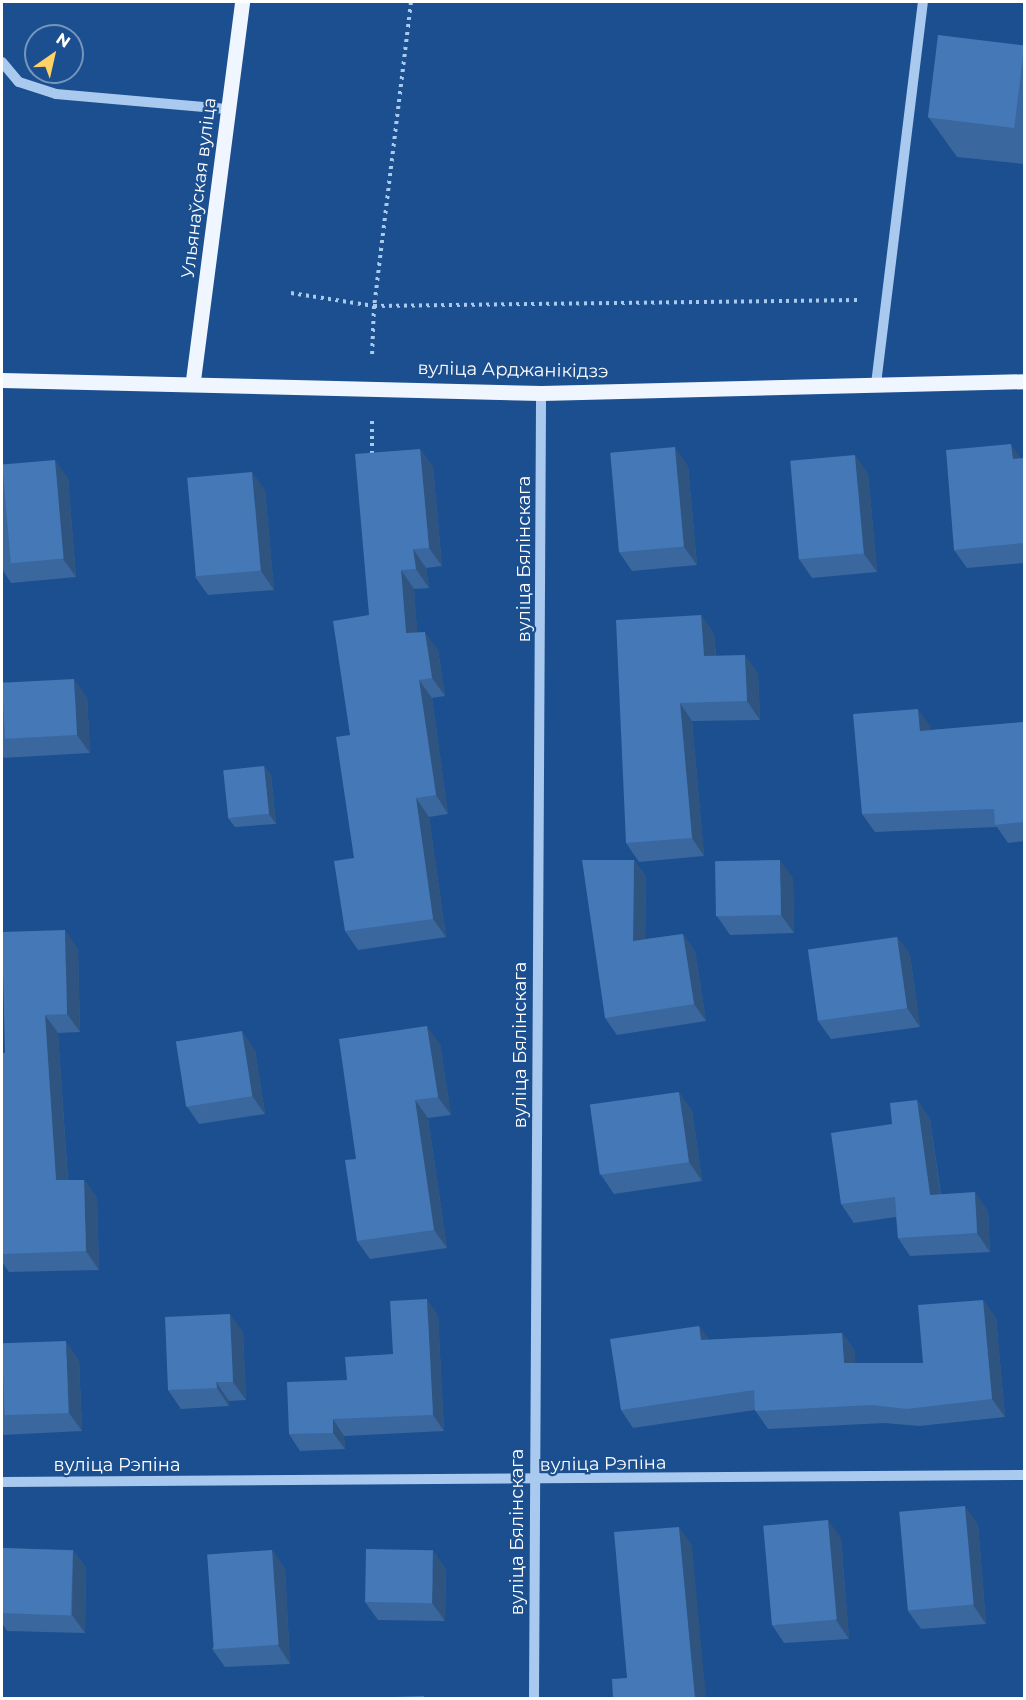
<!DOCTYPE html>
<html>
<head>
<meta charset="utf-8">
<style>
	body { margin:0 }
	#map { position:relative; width:1026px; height:1700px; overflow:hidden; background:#1b4f8f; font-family:Montserrat,sans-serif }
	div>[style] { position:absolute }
	.path>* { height:4px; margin-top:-2px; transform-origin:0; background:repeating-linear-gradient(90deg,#a9c9ee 0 3px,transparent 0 7.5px) }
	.minor>* { height:10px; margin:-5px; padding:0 5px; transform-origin:5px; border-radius:5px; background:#a9c9ee }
	.major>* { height:15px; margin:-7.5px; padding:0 7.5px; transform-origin:7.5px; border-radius:7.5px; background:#f0f6ff }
	.wall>* { inset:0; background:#3a679d }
	.shaded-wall>* { inset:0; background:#305480 }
	.building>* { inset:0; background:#4478b7; transform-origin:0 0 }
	span { translate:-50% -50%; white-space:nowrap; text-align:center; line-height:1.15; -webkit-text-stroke:4.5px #1b4f8f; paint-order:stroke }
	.street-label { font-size:18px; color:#fff }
	.frame { position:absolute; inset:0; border:3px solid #fff; pointer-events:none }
	.north { position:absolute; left:24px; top:24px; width:60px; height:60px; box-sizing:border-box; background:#1b4f8f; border:2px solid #7695bc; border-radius:50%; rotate:34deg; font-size:16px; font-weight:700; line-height:24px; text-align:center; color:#fff }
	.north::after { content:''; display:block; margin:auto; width:21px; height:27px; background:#ffd166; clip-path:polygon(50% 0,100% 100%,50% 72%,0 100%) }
</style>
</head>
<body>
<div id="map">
	<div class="path">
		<i style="left:411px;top:2px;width:306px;rotate:96.9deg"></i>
		<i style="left:374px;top:306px;width:485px;rotate:-0.7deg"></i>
		<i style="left:291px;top:293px;width:84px;rotate:8.9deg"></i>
		<i style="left:374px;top:306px;width:50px;rotate:92.3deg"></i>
		<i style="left:372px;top:454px;width:33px;rotate:-90deg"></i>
	</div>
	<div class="minor">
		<i style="left:2px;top:62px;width:26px;rotate:50deg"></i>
		<i style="left:19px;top:82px;width:39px;rotate:18deg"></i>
		<i style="left:56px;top:94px;width:174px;rotate:5deg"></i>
		<i style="left:876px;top:384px;width:385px;rotate:-83deg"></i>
		<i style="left:2px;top:1482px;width:1022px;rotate:-0.39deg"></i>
		<i style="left:534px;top:1698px;width:1305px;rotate:-89.69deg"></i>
	</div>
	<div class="major">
		<i style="left:2px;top:380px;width:539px;rotate:1.38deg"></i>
		<i style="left:541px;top:393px;width:483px;rotate:-1.4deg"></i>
		<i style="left:193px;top:380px;width:381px;rotate:-82.6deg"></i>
	</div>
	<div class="wall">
		<i style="clip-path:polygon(1024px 45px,1024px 164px,957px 157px,929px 118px)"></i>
		<i style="clip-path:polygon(420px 449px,433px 467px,442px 566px,426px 568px,429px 588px,414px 589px,417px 632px,438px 650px,445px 696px,432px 698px,448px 814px,429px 817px,446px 937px,358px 950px,345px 931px,354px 858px,350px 735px)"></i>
		<i style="clip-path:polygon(1024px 458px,1024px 563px,967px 568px,954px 550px,1021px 459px)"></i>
		<i style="clip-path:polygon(2px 464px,68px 478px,76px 577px,11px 583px,2px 569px)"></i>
		<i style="clip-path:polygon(688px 466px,697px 565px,632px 571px,619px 552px)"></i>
		<i style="clip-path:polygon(868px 473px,877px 572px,812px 578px,799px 559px)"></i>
		<i style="clip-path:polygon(265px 490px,274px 590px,208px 595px,195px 577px)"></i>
		<i style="clip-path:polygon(701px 615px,714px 634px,716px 656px,758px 673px,760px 720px,692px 721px,704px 856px,639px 862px,626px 843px)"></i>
		<i style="clip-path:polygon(2px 682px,87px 697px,90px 753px,2px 758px)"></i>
		<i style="clip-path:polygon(1024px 722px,1024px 841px,1008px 843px,997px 827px,875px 832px,862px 814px,931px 727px,931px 730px)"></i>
		<i style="clip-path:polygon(264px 766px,271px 775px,276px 824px,235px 827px,228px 818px)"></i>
		<i style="clip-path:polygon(634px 860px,646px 877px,645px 939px,683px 934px,695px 951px,706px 1021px,617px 1035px,605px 1018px)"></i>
		<i style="clip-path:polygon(793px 878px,794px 933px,730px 935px,717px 916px)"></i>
		<i style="clip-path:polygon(897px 937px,910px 955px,920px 1027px,831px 1039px,818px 1021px)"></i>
		<i style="clip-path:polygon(78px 949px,80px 1032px,58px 1033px,68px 1180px,84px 1180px,97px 1198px,99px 1270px,9px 1272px,2px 1262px,2px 1053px,5px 1053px)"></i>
		<i style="clip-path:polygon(440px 1044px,451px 1115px,428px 1118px,447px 1248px,370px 1259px,357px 1241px,356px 1159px)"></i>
		<i style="clip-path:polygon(255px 1050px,265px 1114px,199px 1124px,186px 1105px)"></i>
		<i style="clip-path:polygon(917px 1100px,930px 1119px,941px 1194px,988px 1211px,990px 1252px,910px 1256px,898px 1238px,896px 1217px,854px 1223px,841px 1204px,892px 1124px)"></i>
		<i style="clip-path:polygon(692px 1110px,702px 1181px,614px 1194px,601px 1175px)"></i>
		<i style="clip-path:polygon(983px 1300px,996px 1318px,1005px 1417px,919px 1426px,884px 1423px,768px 1429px,755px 1410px,633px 1428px,621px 1410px,699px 1326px,709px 1340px,842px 1333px,855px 1351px,855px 1363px,923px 1363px)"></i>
		<i style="clip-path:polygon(438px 1315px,444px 1431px,344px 1436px,345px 1449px,300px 1451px,289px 1434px,347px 1380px,393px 1354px)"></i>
		<i style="clip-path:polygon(243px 1332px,246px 1400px,229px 1401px,229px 1406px,181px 1409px,168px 1390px)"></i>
		<i style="clip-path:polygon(2px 1344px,79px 1360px,82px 1431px,2px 1435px)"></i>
		<i style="clip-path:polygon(978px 1524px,986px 1624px,921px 1629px,908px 1611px)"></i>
		<i style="clip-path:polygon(841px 1538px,849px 1639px,784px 1643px,772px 1625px)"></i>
		<i style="clip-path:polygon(2px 1548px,73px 1550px,86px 1568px,85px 1633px,7px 1631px,2px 1623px)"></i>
		<i style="clip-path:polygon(272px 1550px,285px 1569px,290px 1664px,225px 1667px,212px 1649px)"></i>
		<i style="clip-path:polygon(446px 1569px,445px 1621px,378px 1620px,365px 1602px)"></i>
	</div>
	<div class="shaded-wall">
		<i style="clip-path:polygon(1011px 444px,1024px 463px,1013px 459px)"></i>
		<i style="clip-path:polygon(675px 447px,688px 466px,697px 565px,684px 547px)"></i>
		<i style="clip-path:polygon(420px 449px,433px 467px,442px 566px,429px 548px)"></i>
		<i style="clip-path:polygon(855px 455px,868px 473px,877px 572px,864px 554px)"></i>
		<i style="clip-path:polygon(55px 460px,68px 478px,76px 577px,63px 559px)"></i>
		<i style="clip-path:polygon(252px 472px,265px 490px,274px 590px,261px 571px)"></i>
		<i style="clip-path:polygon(413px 549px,426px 568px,429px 588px,416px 569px)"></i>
		<i style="clip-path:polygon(401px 570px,414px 589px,419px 651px,406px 633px)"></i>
		<i style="clip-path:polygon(701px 615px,714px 634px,717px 675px,704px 656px)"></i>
		<i style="clip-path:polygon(425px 632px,438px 650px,445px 696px,432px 678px)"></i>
		<i style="clip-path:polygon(745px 655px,758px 673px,760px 720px,747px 701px)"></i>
		<i style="clip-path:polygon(74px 679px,87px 697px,90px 753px,77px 735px)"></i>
		<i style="clip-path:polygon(419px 680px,432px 698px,448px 814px,436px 795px)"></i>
		<i style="clip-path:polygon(680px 703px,692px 721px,704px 856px,692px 838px)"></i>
		<i style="clip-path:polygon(918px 709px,931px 727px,933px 749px,920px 731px)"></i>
		<i style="clip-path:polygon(264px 766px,271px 775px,276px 824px,269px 814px)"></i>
		<i style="clip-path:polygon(416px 798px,429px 817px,446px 937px,433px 919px)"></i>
		<i style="clip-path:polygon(634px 860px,646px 877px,645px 958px,633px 941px)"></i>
		<i style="clip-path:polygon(780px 860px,793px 878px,794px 933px,781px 915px)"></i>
		<i style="clip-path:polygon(65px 930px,78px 949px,80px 1032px,67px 1014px)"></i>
		<i style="clip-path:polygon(683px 934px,695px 951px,706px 1021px,694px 1004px)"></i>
		<i style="clip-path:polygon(897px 937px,910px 955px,920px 1027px,907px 1008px)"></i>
		<i style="clip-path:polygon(45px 1015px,58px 1033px,69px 1199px,56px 1180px)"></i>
		<i style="clip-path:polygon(427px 1026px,440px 1044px,451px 1115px,438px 1097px)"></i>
		<i style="clip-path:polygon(242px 1031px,255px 1050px,265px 1114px,252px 1096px)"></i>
		<i style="clip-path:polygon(679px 1092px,692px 1110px,702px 1181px,689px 1162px)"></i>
		<i style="clip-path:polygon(415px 1100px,428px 1118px,447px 1248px,434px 1230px)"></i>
		<i style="clip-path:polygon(917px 1100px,930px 1119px,943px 1213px,930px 1195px)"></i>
		<i style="clip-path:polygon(84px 1180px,97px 1198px,99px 1270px,86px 1251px)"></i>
		<i style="clip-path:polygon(975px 1192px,988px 1211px,990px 1252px,977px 1233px)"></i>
		<i style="clip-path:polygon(427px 1299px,438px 1315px,444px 1431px,433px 1415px)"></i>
		<i style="clip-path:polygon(983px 1300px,996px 1318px,1005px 1417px,992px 1399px)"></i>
		<i style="clip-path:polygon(230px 1314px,243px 1332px,246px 1400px,233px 1382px)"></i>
		<i style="clip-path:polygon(699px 1326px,712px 1344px,701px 1340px)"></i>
		<i style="clip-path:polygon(842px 1333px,855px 1351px,856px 1381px,844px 1363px)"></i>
		<i style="clip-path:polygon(66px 1341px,79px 1360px,82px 1431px,69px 1413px)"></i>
		<i style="clip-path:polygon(216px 1382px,229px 1401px,229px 1406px,217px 1388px)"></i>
		<i style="clip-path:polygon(333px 1419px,344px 1436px,345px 1449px,333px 1433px)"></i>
		<i style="clip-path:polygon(965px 1506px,978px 1524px,986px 1624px,973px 1605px)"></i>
		<i style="clip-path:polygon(828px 1520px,841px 1538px,849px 1639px,836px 1620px)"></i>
		<i style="clip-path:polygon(679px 1527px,692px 1545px,706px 1698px,695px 1698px)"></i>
		<i style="clip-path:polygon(73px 1550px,86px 1568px,85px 1633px,72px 1615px)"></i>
		<i style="clip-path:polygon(272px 1550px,285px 1569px,290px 1664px,278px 1645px)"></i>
		<i style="clip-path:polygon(433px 1550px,446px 1569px,445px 1621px,432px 1603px)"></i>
	</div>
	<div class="building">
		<i style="left:938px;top:35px;width:87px;height:83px;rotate:7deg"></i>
		<i style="clip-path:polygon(1011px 444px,1013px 459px,1024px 458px,1024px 543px,954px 550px,946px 450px)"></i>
		<i style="left:675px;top:447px;width:100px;height:65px;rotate:85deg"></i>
		<i style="clip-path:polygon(420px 449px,429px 548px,413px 549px,416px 569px,401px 570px,406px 633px,425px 632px,432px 678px,419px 680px,436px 795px,416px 798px,433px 919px,345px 931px,334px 861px,354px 858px,336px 737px,350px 735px,333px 621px,369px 615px,355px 454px)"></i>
		<i style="left:855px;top:455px;width:99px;height:65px;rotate:85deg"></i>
		<i style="left:55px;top:460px;width:99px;height:53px;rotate:85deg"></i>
		<i style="left:252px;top:472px;width:99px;height:65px;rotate:85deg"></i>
		<i style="clip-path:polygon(701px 615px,704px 656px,745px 655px,747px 701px,680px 703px,692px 838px,626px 843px,616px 620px)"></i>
		<i style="left:74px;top:679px;width:56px;height:72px;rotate:87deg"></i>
		<i style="clip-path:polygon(918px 709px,920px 731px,1024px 722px,1024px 822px,995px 825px,994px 809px,862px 814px,853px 714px)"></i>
		<i style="left:264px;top:766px;width:48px;height:41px;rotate:84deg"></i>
		<i style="clip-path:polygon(582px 860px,634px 860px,633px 941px,683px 934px,694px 1004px,605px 1018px)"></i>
		<i style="left:780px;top:860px;width:55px;height:65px;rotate:89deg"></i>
		<i style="clip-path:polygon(65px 930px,67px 1014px,45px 1015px,56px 1180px,84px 1180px,86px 1251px,2px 1254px,2px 1053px,5px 1053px,2px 932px)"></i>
		<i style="left:897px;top:937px;width:72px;height:90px;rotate:82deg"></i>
		<i style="clip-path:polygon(427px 1026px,438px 1097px,415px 1100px,434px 1230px,357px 1241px,345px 1160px,356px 1159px,339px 1039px)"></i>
		<i style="left:242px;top:1031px;width:66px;height:67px;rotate:81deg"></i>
		<i style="left:679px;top:1092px;width:71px;height:90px;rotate:82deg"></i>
		<i style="clip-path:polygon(917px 1100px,930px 1195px,975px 1192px,977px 1233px,898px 1238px,895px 1197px,841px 1204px,831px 1133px,892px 1124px,890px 1103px)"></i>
		<i style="clip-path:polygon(427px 1299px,433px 1415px,333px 1419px,333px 1433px,289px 1434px,287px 1382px,347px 1380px,345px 1357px,393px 1354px,390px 1301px)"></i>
		<i style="clip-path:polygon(983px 1300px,992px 1399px,907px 1409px,872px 1405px,755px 1411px,754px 1390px,621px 1410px,610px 1339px,699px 1326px,701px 1340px,842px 1333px,844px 1363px,923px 1363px,918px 1305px)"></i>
		<i style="clip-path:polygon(230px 1314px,233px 1382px,216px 1382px,217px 1388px,168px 1390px,165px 1317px)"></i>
		<i style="left:66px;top:1341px;width:72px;height:64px;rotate:88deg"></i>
		<i style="left:965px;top:1506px;width:99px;height:66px;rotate:85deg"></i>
		<i style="left:828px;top:1520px;width:100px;height:65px;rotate:85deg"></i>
		<i style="clip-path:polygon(679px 1527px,695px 1698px,613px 1698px,612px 1679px,627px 1678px,614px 1532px)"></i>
		<i style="left:2px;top:1548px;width:71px;height:65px;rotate:2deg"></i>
		<i style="left:366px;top:1549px;width:67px;height:53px;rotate:1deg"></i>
		<i style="left:272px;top:1550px;width:95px;height:65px;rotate:86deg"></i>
		<i style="clip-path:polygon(424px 1696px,424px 1698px,361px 1698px)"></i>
	</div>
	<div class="street-label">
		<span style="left:199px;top:188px;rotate:-83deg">Ульянаўская вуліца</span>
		<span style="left:513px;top:370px;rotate:1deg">вуліца Арджанікідзэ</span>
		<span style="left:524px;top:559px;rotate:-90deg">вуліца Бялінскага</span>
		<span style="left:520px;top:1045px;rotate:-90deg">вуліца Бялінскага</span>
		<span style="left:603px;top:1464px;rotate:-1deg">вуліца Рэпіна</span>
		<span style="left:117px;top:1465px">вуліца Рэпіна</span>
		<span style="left:517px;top:1532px;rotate:-90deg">вуліца Бялінскага</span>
	</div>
	<div class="frame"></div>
	<div class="north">N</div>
</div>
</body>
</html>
